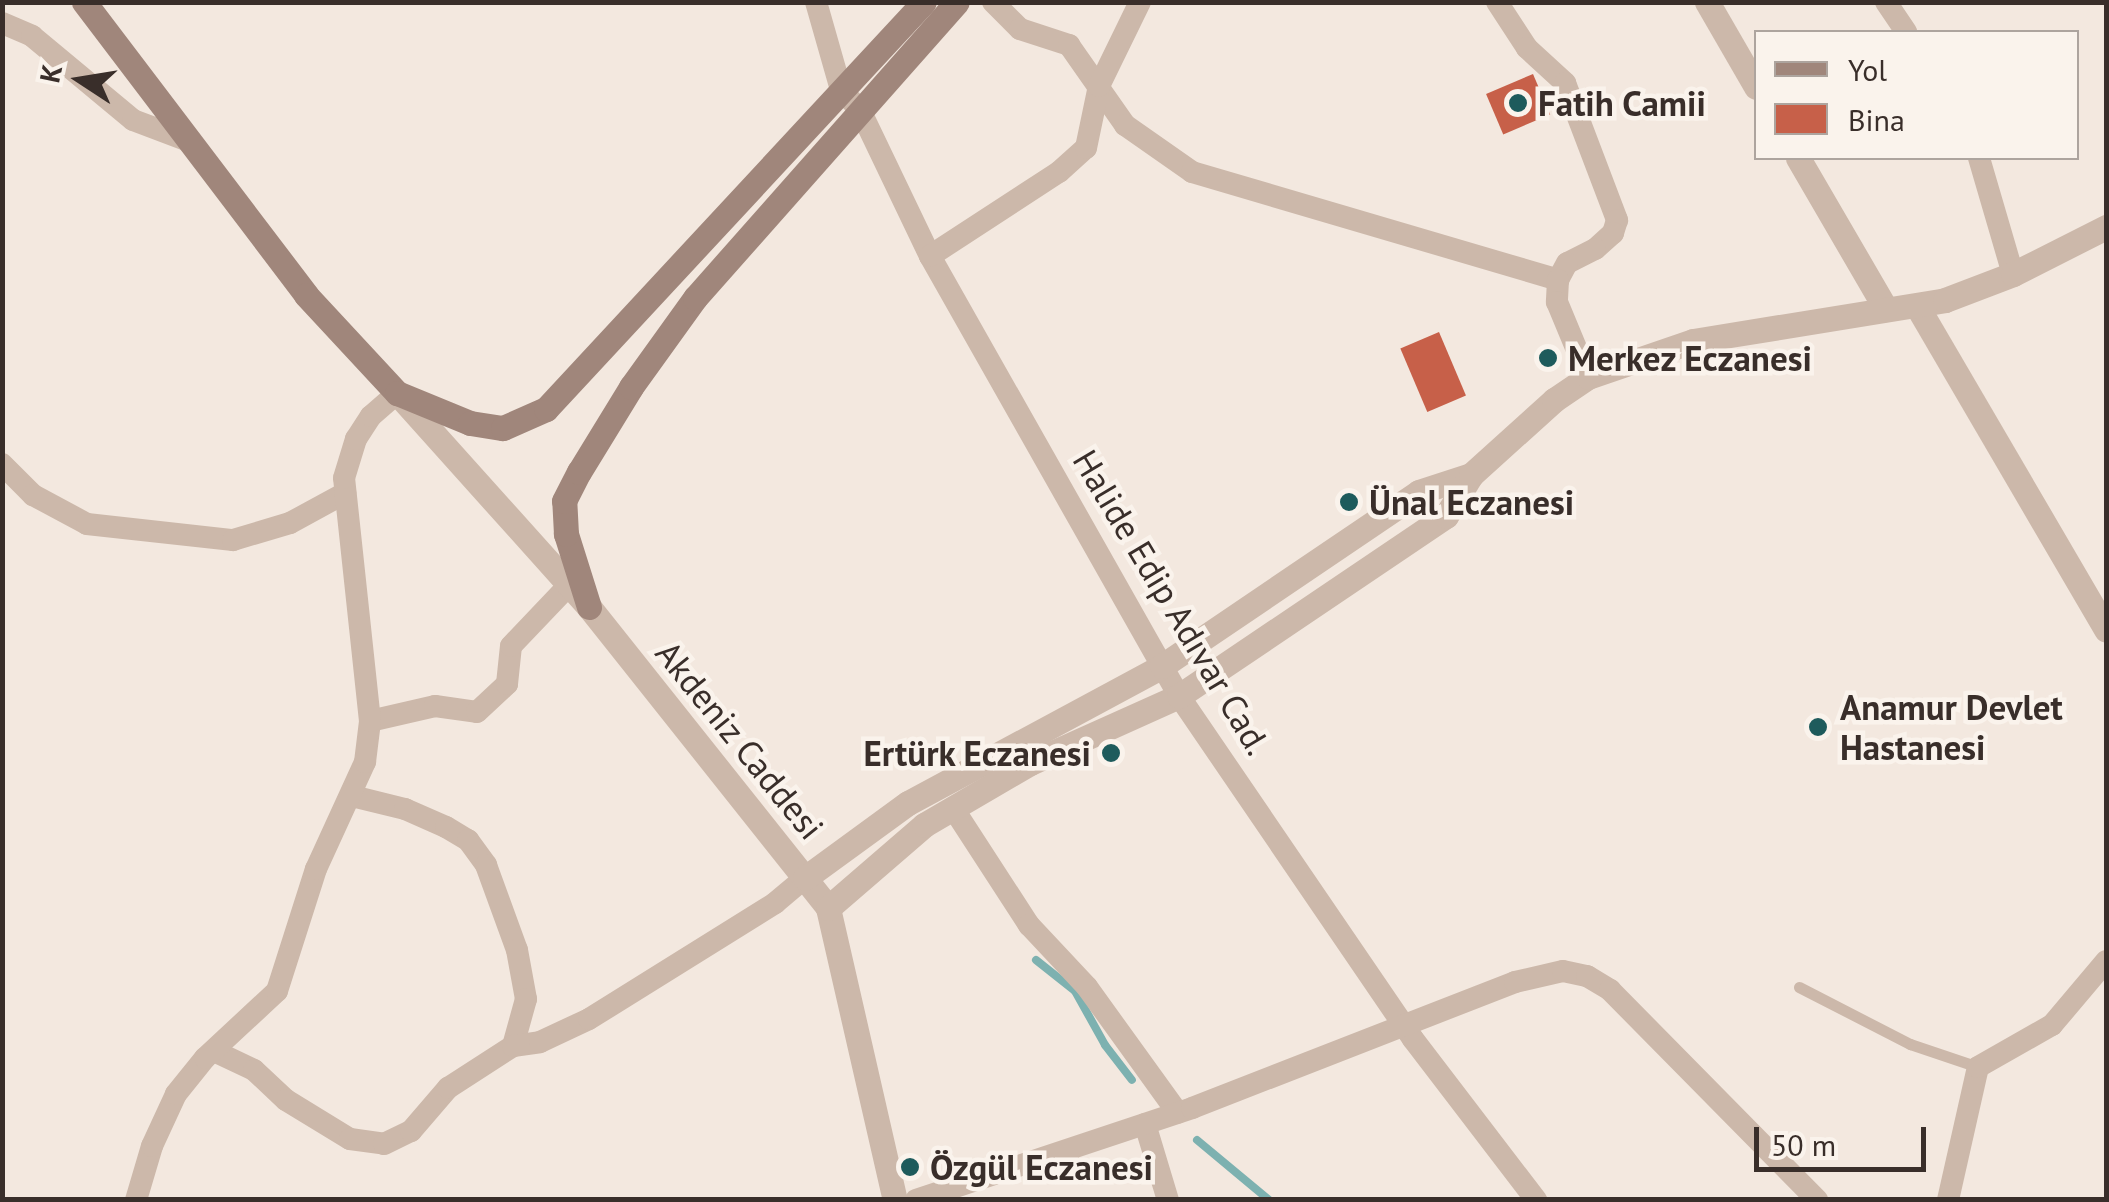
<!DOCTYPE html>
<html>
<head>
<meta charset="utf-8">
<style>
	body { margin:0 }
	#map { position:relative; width:2109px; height:1202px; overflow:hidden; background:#f3e8df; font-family:"PT Sans",sans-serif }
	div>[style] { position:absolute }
	.stream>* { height:8px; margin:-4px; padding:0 4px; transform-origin:4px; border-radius:4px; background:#7db1b0 }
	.building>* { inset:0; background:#c76049; transform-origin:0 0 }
	.service>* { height:11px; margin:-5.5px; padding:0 5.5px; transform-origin:5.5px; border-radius:5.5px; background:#ccb8aa }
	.minor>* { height:22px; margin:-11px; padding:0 11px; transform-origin:11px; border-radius:11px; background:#ccb8aa }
	.tertiary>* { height:25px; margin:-12.5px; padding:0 12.5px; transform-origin:12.5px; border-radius:12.5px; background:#ccb8aa }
	.secondary>* { height:25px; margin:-12.5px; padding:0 12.5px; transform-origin:12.5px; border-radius:12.5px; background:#a0867b }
	.dots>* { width:28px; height:28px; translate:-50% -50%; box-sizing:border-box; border:5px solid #faf3ec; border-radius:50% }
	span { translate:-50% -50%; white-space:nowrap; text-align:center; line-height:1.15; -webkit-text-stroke:9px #faf3ec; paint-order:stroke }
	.poi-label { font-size:35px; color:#392e2a; font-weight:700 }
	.left { translate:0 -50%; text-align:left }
	.right { translate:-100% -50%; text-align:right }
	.street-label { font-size:35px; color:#392e2a }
	.frame { position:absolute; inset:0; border:5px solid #392e2a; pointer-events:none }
	.legend { position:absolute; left:1754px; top:30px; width:325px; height:130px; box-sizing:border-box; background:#faf3ec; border:2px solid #ada49e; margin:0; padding:12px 18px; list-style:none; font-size:30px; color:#392e2a }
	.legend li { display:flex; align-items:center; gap:20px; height:50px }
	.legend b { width:50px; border:2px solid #ada49e }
	.north { position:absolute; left:30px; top:30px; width:100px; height:100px; -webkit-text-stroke:8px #faf3ec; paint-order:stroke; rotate:282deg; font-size:28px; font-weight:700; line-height:40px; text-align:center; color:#392e2a }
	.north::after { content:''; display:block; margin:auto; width:35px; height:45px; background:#392e2a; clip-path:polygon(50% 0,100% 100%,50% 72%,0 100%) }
	.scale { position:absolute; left:1754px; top:1127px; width:172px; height:45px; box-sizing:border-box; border:5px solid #392e2a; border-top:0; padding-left:12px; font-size:30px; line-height:35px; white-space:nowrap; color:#392e2a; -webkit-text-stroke:8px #faf3ec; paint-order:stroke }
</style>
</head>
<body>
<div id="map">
	<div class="stream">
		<i style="left:1036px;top:960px;width:50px;rotate:38.5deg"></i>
		<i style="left:1075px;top:991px;width:62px;rotate:60.9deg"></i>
		<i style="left:1105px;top:1045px;width:44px;rotate:52.4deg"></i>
		<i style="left:1197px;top:1140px;width:94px;rotate:39.8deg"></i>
	</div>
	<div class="building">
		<i style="left:1533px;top:74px;width:44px;height:51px;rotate:67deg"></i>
		<i style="left:1439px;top:332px;width:69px;height:42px;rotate:67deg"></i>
	</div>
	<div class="service">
		<i style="left:1799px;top:987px;width:125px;rotate:27.2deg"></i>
		<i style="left:1910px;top:1044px;width:72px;rotate:18.7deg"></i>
	</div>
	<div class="minor">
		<i style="left:816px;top:2px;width:91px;rotate:74.1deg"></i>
		<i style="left:841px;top:90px;width:28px;rotate:46deg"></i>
		<i style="left:860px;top:110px;width:162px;rotate:64.4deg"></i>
		<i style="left:930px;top:256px;width:506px;rotate:60.49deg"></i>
		<i style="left:1179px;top:696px;width:415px;rotate:55.7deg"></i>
		<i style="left:1413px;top:1039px;width:203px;rotate:52.6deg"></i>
		<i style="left:993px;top:2px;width:38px;rotate:45deg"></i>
		<i style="left:1020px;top:29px;width:52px;rotate:18.1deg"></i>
		<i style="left:1069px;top:45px;width:98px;rotate:55deg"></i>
		<i style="left:1125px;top:125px;width:82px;rotate:35deg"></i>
		<i style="left:1192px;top:172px;width:382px;rotate:16.4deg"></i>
		<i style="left:1497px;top:2px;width:55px;rotate:56.9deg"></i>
		<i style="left:1527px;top:48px;width:52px;rotate:42.6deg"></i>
		<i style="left:1565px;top:83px;width:147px;rotate:69.2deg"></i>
		<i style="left:1617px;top:220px;width:14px;rotate:107deg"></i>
		<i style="left:1613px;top:233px;width:24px;rotate:138deg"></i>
		<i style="left:1595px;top:249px;width:31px;rotate:153deg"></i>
		<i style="left:1567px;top:263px;width:19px;rotate:118deg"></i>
		<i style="left:1558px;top:280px;width:22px;rotate:93deg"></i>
		<i style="left:1557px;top:302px;width:81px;rotate:67.5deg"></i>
		<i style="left:1886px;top:2px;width:36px;rotate:56deg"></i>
		<i style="left:2px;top:23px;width:33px;rotate:23deg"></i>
		<i style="left:32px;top:36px;width:131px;rotate:39.7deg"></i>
		<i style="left:133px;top:120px;width:60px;rotate:20.6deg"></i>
		<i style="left:1979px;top:158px;width:121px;rotate:73.7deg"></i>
		<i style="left:930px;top:256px;width:154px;rotate:-33.1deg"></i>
		<i style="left:1059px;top:172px;width:36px;rotate:-42deg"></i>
		<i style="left:1086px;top:148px;width:63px;rotate:-78.2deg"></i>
		<i style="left:1099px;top:86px;width:93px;rotate:-64deg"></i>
		<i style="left:2px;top:464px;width:44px;rotate:45deg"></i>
		<i style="left:33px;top:495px;width:61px;rotate:28.2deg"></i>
		<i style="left:87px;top:524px;width:147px;rotate:6.3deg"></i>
		<i style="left:233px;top:540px;width:59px;rotate:-16.6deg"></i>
		<i style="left:290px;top:523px;width:63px;rotate:-28.6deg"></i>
		<i style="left:370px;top:721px;width:67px;rotate:-13deg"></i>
		<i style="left:435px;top:706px;width:42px;rotate:8.1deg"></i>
		<i style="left:477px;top:712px;width:41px;rotate:-43deg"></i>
		<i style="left:507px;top:684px;width:38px;rotate:-84deg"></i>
		<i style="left:511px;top:646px;width:84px;rotate:-46.4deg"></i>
		<i style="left:352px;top:796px;width:55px;rotate:13.8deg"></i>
		<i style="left:405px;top:809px;width:45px;rotate:23.7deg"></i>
		<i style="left:446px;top:827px;width:26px;rotate:31deg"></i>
		<i style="left:468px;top:840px;width:31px;rotate:54deg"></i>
		<i style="left:486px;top:865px;width:90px;rotate:70deg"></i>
		<i style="left:517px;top:950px;width:50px;rotate:79.6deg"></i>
		<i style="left:526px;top:999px;width:49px;rotate:105.5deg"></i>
		<i style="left:953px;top:808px;width:140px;rotate:57deg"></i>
		<i style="left:1029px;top:925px;width:85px;rotate:46.9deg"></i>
		<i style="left:1087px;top:987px;width:155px;rotate:54.2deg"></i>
		<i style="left:214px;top:1051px;width:44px;rotate:25.4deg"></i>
		<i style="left:254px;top:1070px;width:44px;rotate:43.2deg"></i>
		<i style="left:286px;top:1100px;width:75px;rotate:31.4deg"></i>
		<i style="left:350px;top:1139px;width:34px;rotate:8deg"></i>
		<i style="left:384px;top:1144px;width:30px;rotate:-26deg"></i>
		<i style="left:411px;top:1131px;width:57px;rotate:-49.3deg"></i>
		<i style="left:448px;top:1088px;width:77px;rotate:-32.9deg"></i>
		<i style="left:513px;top:1046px;width:27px;rotate:-8deg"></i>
		<i style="left:540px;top:1042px;width:54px;rotate:-25.1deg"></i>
		<i style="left:589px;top:1019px;width:219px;rotate:-31.9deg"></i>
		<i style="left:775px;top:903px;width:39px;rotate:-40deg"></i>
		<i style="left:1145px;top:1124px;width:79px;rotate:73.2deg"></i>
		<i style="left:136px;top:1200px;width:56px;rotate:-73.5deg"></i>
		<i style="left:152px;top:1146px;width:57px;rotate:-65.2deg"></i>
		<i style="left:176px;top:1094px;width:46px;rotate:-51.1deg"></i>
		<i style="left:205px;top:1058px;width:98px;rotate:-42.9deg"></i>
		<i style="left:277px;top:991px;width:128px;rotate:-72.3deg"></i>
		<i style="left:316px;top:869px;width:118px;rotate:-65.4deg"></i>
		<i style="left:365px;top:762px;width:41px;rotate:-83deg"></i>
		<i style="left:370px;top:721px;width:244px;rotate:-96.1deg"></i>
		<i style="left:344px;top:478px;width:41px;rotate:-72.9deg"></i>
		<i style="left:356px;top:439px;width:27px;rotate:-57deg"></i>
		<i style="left:371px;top:416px;width:35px;rotate:-41deg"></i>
		<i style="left:916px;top:1200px;width:291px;rotate:-18.4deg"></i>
		<i style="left:1192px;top:1108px;width:347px;rotate:-21.3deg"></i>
		<i style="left:1515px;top:982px;width:49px;rotate:-12.9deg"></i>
		<i style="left:1563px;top:971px;width:25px;rotate:12deg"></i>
		<i style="left:1587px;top:976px;width:27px;rotate:31deg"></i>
		<i style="left:1610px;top:990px;width:295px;rotate:45.4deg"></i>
		<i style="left:1948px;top:1200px;width:136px;rotate:-77.3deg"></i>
		<i style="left:1978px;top:1067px;width:85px;rotate:-29.6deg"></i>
		<i style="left:2052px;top:1025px;width:84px;rotate:-49.8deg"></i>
	</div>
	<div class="tertiary">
		<i style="left:1707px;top:2px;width:98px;rotate:60deg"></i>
		<i style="left:1798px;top:158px;width:175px;rotate:59.8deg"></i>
		<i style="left:1917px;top:306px;width:375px;rotate:59.7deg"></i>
		<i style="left:397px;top:393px;width:288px;rotate:48.1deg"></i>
		<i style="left:589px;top:607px;width:384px;rotate:51.5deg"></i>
		<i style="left:828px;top:908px;width:300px;rotate:77.1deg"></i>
		<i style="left:805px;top:878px;width:127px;rotate:-36.1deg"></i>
		<i style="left:908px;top:803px;width:289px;rotate:-28.3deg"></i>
		<i style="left:1162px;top:666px;width:310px;rotate:-34.1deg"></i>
		<i style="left:1419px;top:492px;width:55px;rotate:-18.1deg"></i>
		<i style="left:828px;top:908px;width:127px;rotate:-40.8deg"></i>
		<i style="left:924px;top:825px;width:123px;rotate:-30.3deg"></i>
		<i style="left:1030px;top:763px;width:163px;rotate:-24.2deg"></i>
		<i style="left:1179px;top:696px;width:322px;rotate:-34deg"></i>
		<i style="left:1446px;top:516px;width:48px;rotate:-58.6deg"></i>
		<i style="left:1471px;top:475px;width:112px;rotate:-42.1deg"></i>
		<i style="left:1554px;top:400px;width:41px;rotate:-34.1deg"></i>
		<i style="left:1588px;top:377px;width:111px;rotate:-18.9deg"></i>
		<i style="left:1693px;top:341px;width:255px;rotate:-9.2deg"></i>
		<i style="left:1945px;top:300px;width:73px;rotate:-20.9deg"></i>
		<i style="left:2013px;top:274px;width:104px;rotate:-26.8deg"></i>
	</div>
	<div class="secondary">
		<i style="left:84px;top:2px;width:368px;rotate:52.8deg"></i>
		<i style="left:306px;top:295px;width:134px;rotate:47.1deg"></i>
		<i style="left:397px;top:393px;width:79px;rotate:22.3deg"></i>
		<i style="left:470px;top:423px;width:33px;rotate:9deg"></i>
		<i style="left:503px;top:428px;width:47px;rotate:-23.8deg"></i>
		<i style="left:546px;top:409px;width:555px;rotate:-47.12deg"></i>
		<i style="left:589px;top:607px;width:77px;rotate:-107.5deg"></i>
		<i style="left:566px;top:534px;width:33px;rotate:-93deg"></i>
		<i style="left:564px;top:501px;width:33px;rotate:-63deg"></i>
		<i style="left:579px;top:472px;width:100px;rotate:-58.5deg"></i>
		<i style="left:631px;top:387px;width:110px;rotate:-54.3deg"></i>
		<i style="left:695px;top:298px;width:395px;rotate:-48.5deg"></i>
	</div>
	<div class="dots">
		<i style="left:1518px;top:103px;background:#1e5b5c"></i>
		<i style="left:1548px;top:358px;background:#1e5b5c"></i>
		<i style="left:1349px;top:502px;background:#1e5b5c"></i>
		<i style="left:1818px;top:727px;background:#1e5b5c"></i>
		<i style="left:1111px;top:753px;background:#1e5b5c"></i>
		<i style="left:910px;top:1167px;background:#1e5b5c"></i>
	</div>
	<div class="poi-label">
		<span class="left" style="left:1538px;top:103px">Fatih Camii</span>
		<span class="left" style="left:1568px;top:358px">Merkez Eczanesi</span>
		<span class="left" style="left:1369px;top:502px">Ünal Eczanesi</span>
		<span class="left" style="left:1840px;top:727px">Anamur Devlet<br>Hastanesi</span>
		<span class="right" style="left:1091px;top:753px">Ertürk Eczanesi</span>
		<span class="left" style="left:930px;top:1167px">Özgül Eczanesi</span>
	</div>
	<div class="street-label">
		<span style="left:1172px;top:602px;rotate:59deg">Halide Edip Adıvar Cad.</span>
		<span style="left:740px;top:740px;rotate:51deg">Akdeniz Caddesi</span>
	</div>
	<div class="frame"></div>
	<ul class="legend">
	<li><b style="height:12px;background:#a0867b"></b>Yol</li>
	<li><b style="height:28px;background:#c76049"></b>Bina</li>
	</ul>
	<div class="north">K</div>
	<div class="scale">50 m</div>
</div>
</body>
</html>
